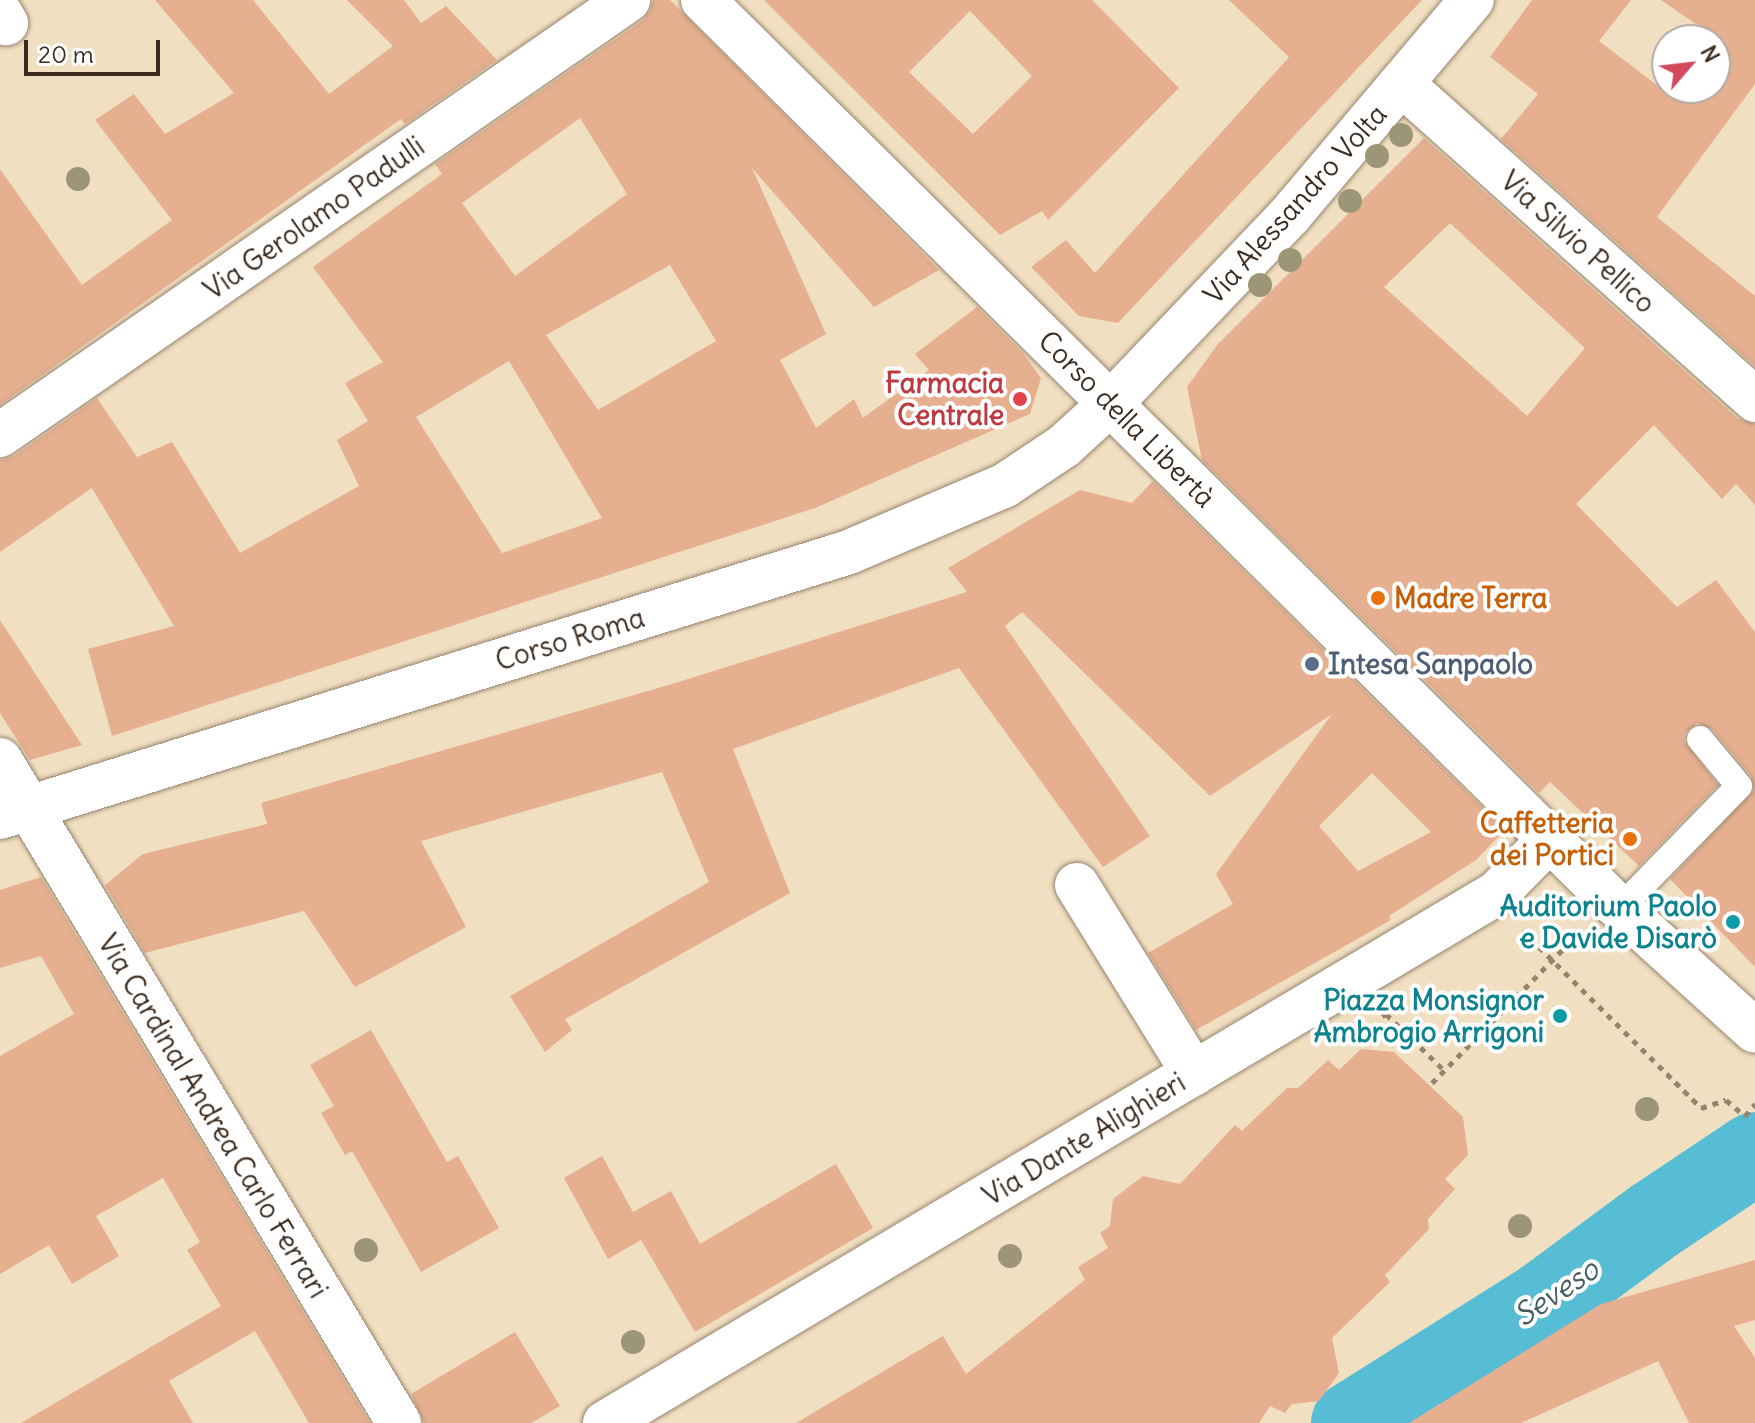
<!DOCTYPE html>
<html>
<head>
<meta charset="utf-8">
<style>
	body { margin:0 }
	#map { position:relative; width:1755px; height:1423px; overflow:hidden; background:#f1dfc1; font-family:Delius,sans-serif }
	div>[style] { position:absolute }
	.river>* { height:82px; margin:-41px; padding:0 41px; transform-origin:41px; border-radius:41px; background:#57bdd4 }
	.building>* { inset:0; background:#e5af90 }
	.path>* { height:5px; margin-top:-2.5px; transform-origin:0; background:repeating-linear-gradient(90deg,#968470 0 6px,transparent 0 12px) }
	.roads { filter:drop-shadow(0 0 2px #968470) drop-shadow(0 0 2px #968470) }
	.lane>* { height:26px; margin:-13px; padding:0 13px; transform-origin:13px; border-radius:13px; background:#fff }
	.street>* { height:44px; margin:-22px; padding:0 22px; transform-origin:22px; border-radius:22px; background:#fff }
	.secondary>* { height:44px; margin:-22px; padding:0 22px; transform-origin:22px; border-radius:22px; background:#fff }
	.trees>* { width:24px; height:24px; margin:-12px; border-radius:50%; background:#9c9676 }
	.dots>* { width:22px; height:22px; translate:-50% -50%; box-sizing:border-box; border:4px solid #fff; border-radius:50% }
	span { translate:-50% -50%; white-space:nowrap; text-align:center; line-height:1.15; -webkit-text-stroke:8px #fff; paint-order:stroke }
	.street-label { font-size:28px; color:#3b2a1e }
	.health-label { font-size:28px; color:#be3a42; font-weight:700 }
	.right { translate:-100% -50%; text-align:right }
	.food-label { font-size:28px; color:#c56008; font-weight:700 }
	.left { translate:0 -50%; text-align:left }
	.service-label { font-size:28px; color:#4e5e75; font-weight:700 }
	.culture-label { font-size:28px; color:#0d838f; font-weight:700 }
	.water-label { font-size:30px; color:#455d5e; font-style:italic }
	.north { position:absolute; left:1651px; top:24px; width:80px; height:80px; box-sizing:border-box; background:#fff; border:2px solid #b1aaa5; border-radius:50%; rotate:62deg; font-size:22px; font-weight:700; line-height:32px; text-align:center; color:#3b2a1e }
	.north::after { content:''; display:block; margin:auto; width:28px; height:36px; background:#d1495b; clip-path:polygon(50% 0,100% 100%,50% 72%,0 100%) }
	.scale { position:absolute; left:24px; top:40px; width:136px; height:36px; box-sizing:border-box; border:4px solid #3b2a1e; border-top:0; padding-left:10px; font-size:24px; line-height:28px; white-space:nowrap; color:#3b2a1e; -webkit-text-stroke:6px #fff; paint-order:stroke }
</style>
</head>
<body>
<div id="map">
	<div class="river">
		<i style="left:1352px;top:1423px;width:227px;rotate:-32.2deg"></i>
		<i style="left:1544px;top:1302px;width:138px;rotate:-36.5deg"></i>
		<i style="left:1655px;top:1220px;width:120px;rotate:-33.8deg"></i>
	</div>
	<div class="building">
		<i style="clip-path:polygon(155px 0,253px 0,329px 94px,393px 46px,347px 0,404px 0,421px 23px,446px 6px,497px 60px,405px 124px,401px 119px,0 405px,0 169px,82px 285px,172px 220px,95px 120px,134px 94px,165px 134px,234px 93px)"></i>
		<i style="clip-path:polygon(evenodd,653px 0,670px 0,939px 270px,874px 307px,752px 168px,826px 334px,780px 360px,816px 428px,854px 399px,863px 418px,929px 370px,915px 354px,977px 307px,1023px 353px,1041px 378px,1030px 414px,815px 508px,112px 736px,88px 649px,174px 626px,92px 488px,0 552px,0 460px,14px 456px,97px 398px,137px 457px,172px 442px,240px 553px,359px 486px,337px 440px,368px 421px,345px 383px,383px 362px,313px 267px,442px 174px,435px 164px,642px 21px,650px 11px,653px 0,580px 118px,627px 194px,515px 276px,462px 203px,580px 118px,653px 0,670px 265px,716px 341px,598px 410px,546px 335px,670px 265px,653px 0,509px 361px,602px 518px,502px 553px,416px 417px,509px 361px)"></i>
		<i style="clip-path:polygon(evenodd,764px 0,1092px 0,1179px 88px,1048px 220px,1042px 211px,1000px 235px,764px 0,970px 11px,1032px 76px,973px 134px,909px 72px,970px 11px)"></i>
		<i style="clip-path:polygon(1229px 0,1422px 0,1118px 323px,1079px 316px,1031px 267px,1066px 240px,1095px 273px,1289px 57px)"></i>
		<i style="clip-path:polygon(1532px 0,1631px 0,1599px 41px,1662px 89px,1667px 82px,1667px 88px,1715px 88px,1715px 40px,1699px 40px,1706px 31px,1661px 0,1755px 0,1755px 84px,1657px 217px,1755px 296px,1755px 366px,1501px 139px,1538px 94px,1490px 57px)"></i>
		<i style="clip-path:polygon(evenodd,1424px 138px,1738px 419px,1755px 424px,1755px 505px,1736px 484px,1722px 499px,1654px 425px,1576px 504px,1677px 607px,1716px 580px,1755px 632px,1755px 967px,1670px 879px,1754px 790px,1751px 776px,1712px 729px,1697px 723px,1685px 733px,1684px 741px,1718px 785px,1639px 866px,1550px 782px,1539px 793px,1202px 460px,1187px 387px,1218px 344px,1424px 138px,1450px 223px,1585px 348px,1527px 416px,1384px 287px,1450px 223px)"></i>
		<i style="clip-path:polygon(evenodd,1153px 481px,1505px 830px,1476px 860px,1389px 916px,1391px 920px,1196px 1030px,1148px 953px,1233px 904px,1216px 874px,1332px 714px,1210px 796px,1022px 612px,1005px 626px,1150px 836px,1103px 867px,959px 668px,733px 749px,790px 893px,565px 1019px,572px 1030px,545px 1052px,510px 996px,709px 882px,662px 772px,421px 841px,466px 927px,355px 987px,304px 911px,145px 953px,105px 885px,143px 854px,267px 824px,261px 803px,672px 684px,967px 592px,948px 568px,1080px 490px,1132px 503px,1153px 481px,1372px 773px,1431px 832px,1358px 871px,1319px 826px,1372px 773px)"></i>
		<i style="clip-path:polygon(0 620px,82px 745px,30px 760px,0 713px)"></i>
		<i style="clip-path:polygon(41px 877px,370px 1423px,309px 1423px,255px 1331px,169px 1381px,193px 1423px,21px 1423px,221px 1306px,187px 1250px,200px 1242px,163px 1178px,96px 1216px,119px 1256px,72px 1284px,49px 1245px,0 1274px,0 1056px,74px 1014px,41px 956px,0 968px,0 890px)"></i>
		<i style="clip-path:polygon(371px 1030px,447px 1162px,458px 1156px,499px 1228px,421px 1272px,352px 1151px,345px 1155px,321px 1113px,334px 1106px,310px 1065px)"></i>
		<i style="clip-path:polygon(1361px 1049px,1394px 1052px,1463px 1117px,1468px 1155px,1445px 1179px,1455px 1189px,1428px 1219px,1429px 1229px,1385px 1275px,1390px 1282px,1332px 1338px,1339px 1373px,1319px 1401px,1292px 1404px,1285px 1413px,1270px 1406px,1259px 1423px,796px 1423px,943px 1336px,966px 1374px,1085px 1280px,1078px 1267px,1108px 1248px,1100px 1233px,1110px 1226px,1113px 1199px,1143px 1176px,1180px 1184px,1235px 1125px,1242px 1131px,1287px 1088px,1298px 1088px,1328px 1060px,1339px 1070px)"></i>
		<i style="clip-path:polygon(602px 1156px,633px 1212px,671px 1191px,700px 1244px,836px 1164px,873px 1228px,695px 1332px,641px 1240px,608px 1259px,564px 1178px)"></i>
		<i style="clip-path:polygon(1755px 1260px,1755px 1320px,1734px 1326px,1755px 1358px,1755px 1423px,1689px 1423px,1658px 1361px,1521px 1423px,1409px 1423px,1601px 1304px)"></i>
		<i style="clip-path:polygon(515px 1332px,560px 1406px,531px 1423px,424px 1423px,411px 1394px)"></i>
	</div>
	<div class="path">
		<i style="left:1522px;top:930px;width:252px;rotate:44.8deg"></i>
		<i style="left:1701px;top:1108px;width:26px;rotate:-18deg"></i>
		<i style="left:1726px;top:1100px;width:25px;rotate:40deg"></i>
		<i style="left:1745px;top:1116px;width:16px;rotate:-50deg"></i>
		<i style="left:1382px;top:1016px;width:4px;rotate:-27deg"></i>
		<i style="left:1386px;top:1014px;width:81px;rotate:44deg"></i>
		<i style="left:1432px;top:1083px;width:211px;rotate:-45.6deg"></i>
	</div>
	<div class="roads">
		<div class="lane">
			<i style="left:1620px;top:908px;width:170px;rotate:-45.7deg"></i>
			<i style="left:1739px;top:786px;width:61px;rotate:-129.7deg"></i>
		</div>
		<div class="street">
			<i style="left:703px;top:0;width:1283px;rotate:44.75deg"></i>
			<i style="left:1614px;top:903px;width:190px;rotate:42.2deg"></i>
			<i style="left:0;top:13px;width:12px;rotate:59deg"></i>
			<i style="left:1402px;top:84px;width:474px;rotate:41.8deg"></i>
			<i style="left:0;top:435px;width:764px;rotate:-34.71deg"></i>
			<i style="left:0;top:760px;width:774px;rotate:58.96deg"></i>
			<i style="left:1077px;top:885px;width:222px;rotate:58.2deg"></i>
			<i style="left:605px;top:1423px;width:1038px;rotate:-30.72deg"></i>
			<i style="left:1497px;top:893px;width:76px;rotate:-45.5deg"></i>
		</div>
		<div class="secondary">
			<i style="left:0;top:817px;width:889px;rotate:-17.33deg"></i>
			<i style="left:849px;top:552px;width:168px;rotate:-23.1deg"></i>
			<i style="left:1004px;top:486px;width:72px;rotate:-33.7deg"></i>
			<i style="left:1064px;top:446px;width:64px;rotate:-42.5deg"></i>
			<i style="left:1111px;top:403px;width:260px;rotate:-46.4deg"></i>
			<i style="left:1290px;top:215px;width:282px;rotate:-49.8deg"></i>
		</div>
	</div>
	<div class="trees">
		<i style="left:1401px;top:135px"></i>
		<i style="left:1377px;top:156px"></i>
		<i style="left:78px;top:179px"></i>
		<i style="left:1350px;top:201px"></i>
		<i style="left:1290px;top:260px"></i>
		<i style="left:1260px;top:285px"></i>
		<i style="left:1647px;top:1109px"></i>
		<i style="left:1520px;top:1226px"></i>
		<i style="left:366px;top:1250px"></i>
		<i style="left:1010px;top:1256px"></i>
		<i style="left:633px;top:1342px"></i>
	</div>
	<div class="dots">
		<i style="left:1020px;top:399px;background:#e0444e"></i>
		<i style="left:1378px;top:598px;background:#e8710a"></i>
		<i style="left:1312px;top:664px;background:#5c6f8a"></i>
		<i style="left:1630px;top:839px;background:#e8710a"></i>
		<i style="left:1733px;top:922px;background:#0f9aa8"></i>
		<i style="left:1560px;top:1016px;background:#0f9aa8"></i>
	</div>
	<div class="street-label">
		<span style="left:1295px;top:204px;rotate:-48deg">Via Alessandro Volta</span>
		<span style="left:314px;top:218px;rotate:-35deg">Via Gerolamo Padulli</span>
		<span style="left:1578px;top:242px;rotate:42deg">Via Silvio Pellico</span>
		<span style="left:1127px;top:419px;rotate:45deg">Corso della Libertà</span>
		<span style="left:570px;top:639px;rotate:-17deg">Corso Roma</span>
		<span style="left:213px;top:1116px;rotate:59deg">Via Cardinal Andrea Carlo Ferrari</span>
		<span style="left:1084px;top:1139px;rotate:-31deg">Via Dante Alighieri</span>
	</div>
	<div class="health-label">
		<span class="right" style="left:1004px;top:399px">Farmacia<br>Centrale</span>
	</div>
	<div class="food-label">
		<span class="left" style="left:1394px;top:598px">Madre Terra</span>
		<span class="right" style="left:1614px;top:839px">Caffetteria<br>dei Portici</span>
	</div>
	<div class="service-label">
		<span class="left" style="left:1328px;top:664px">Intesa Sanpaolo</span>
	</div>
	<div class="culture-label">
		<span class="right" style="left:1717px;top:922px">Auditorium Paolo<br>e Davide Disarò</span>
		<span class="right" style="left:1544px;top:1016px">Piazza Monsignor<br>Ambrogio Arrigoni</span>
	</div>
	<div class="water-label">
		<span style="left:1556px;top:1292px;rotate:-34deg">Seveso</span>
	</div>
	<div class="north">N</div>
	<div class="scale">20 m</div>
</div>
</body>
</html>
